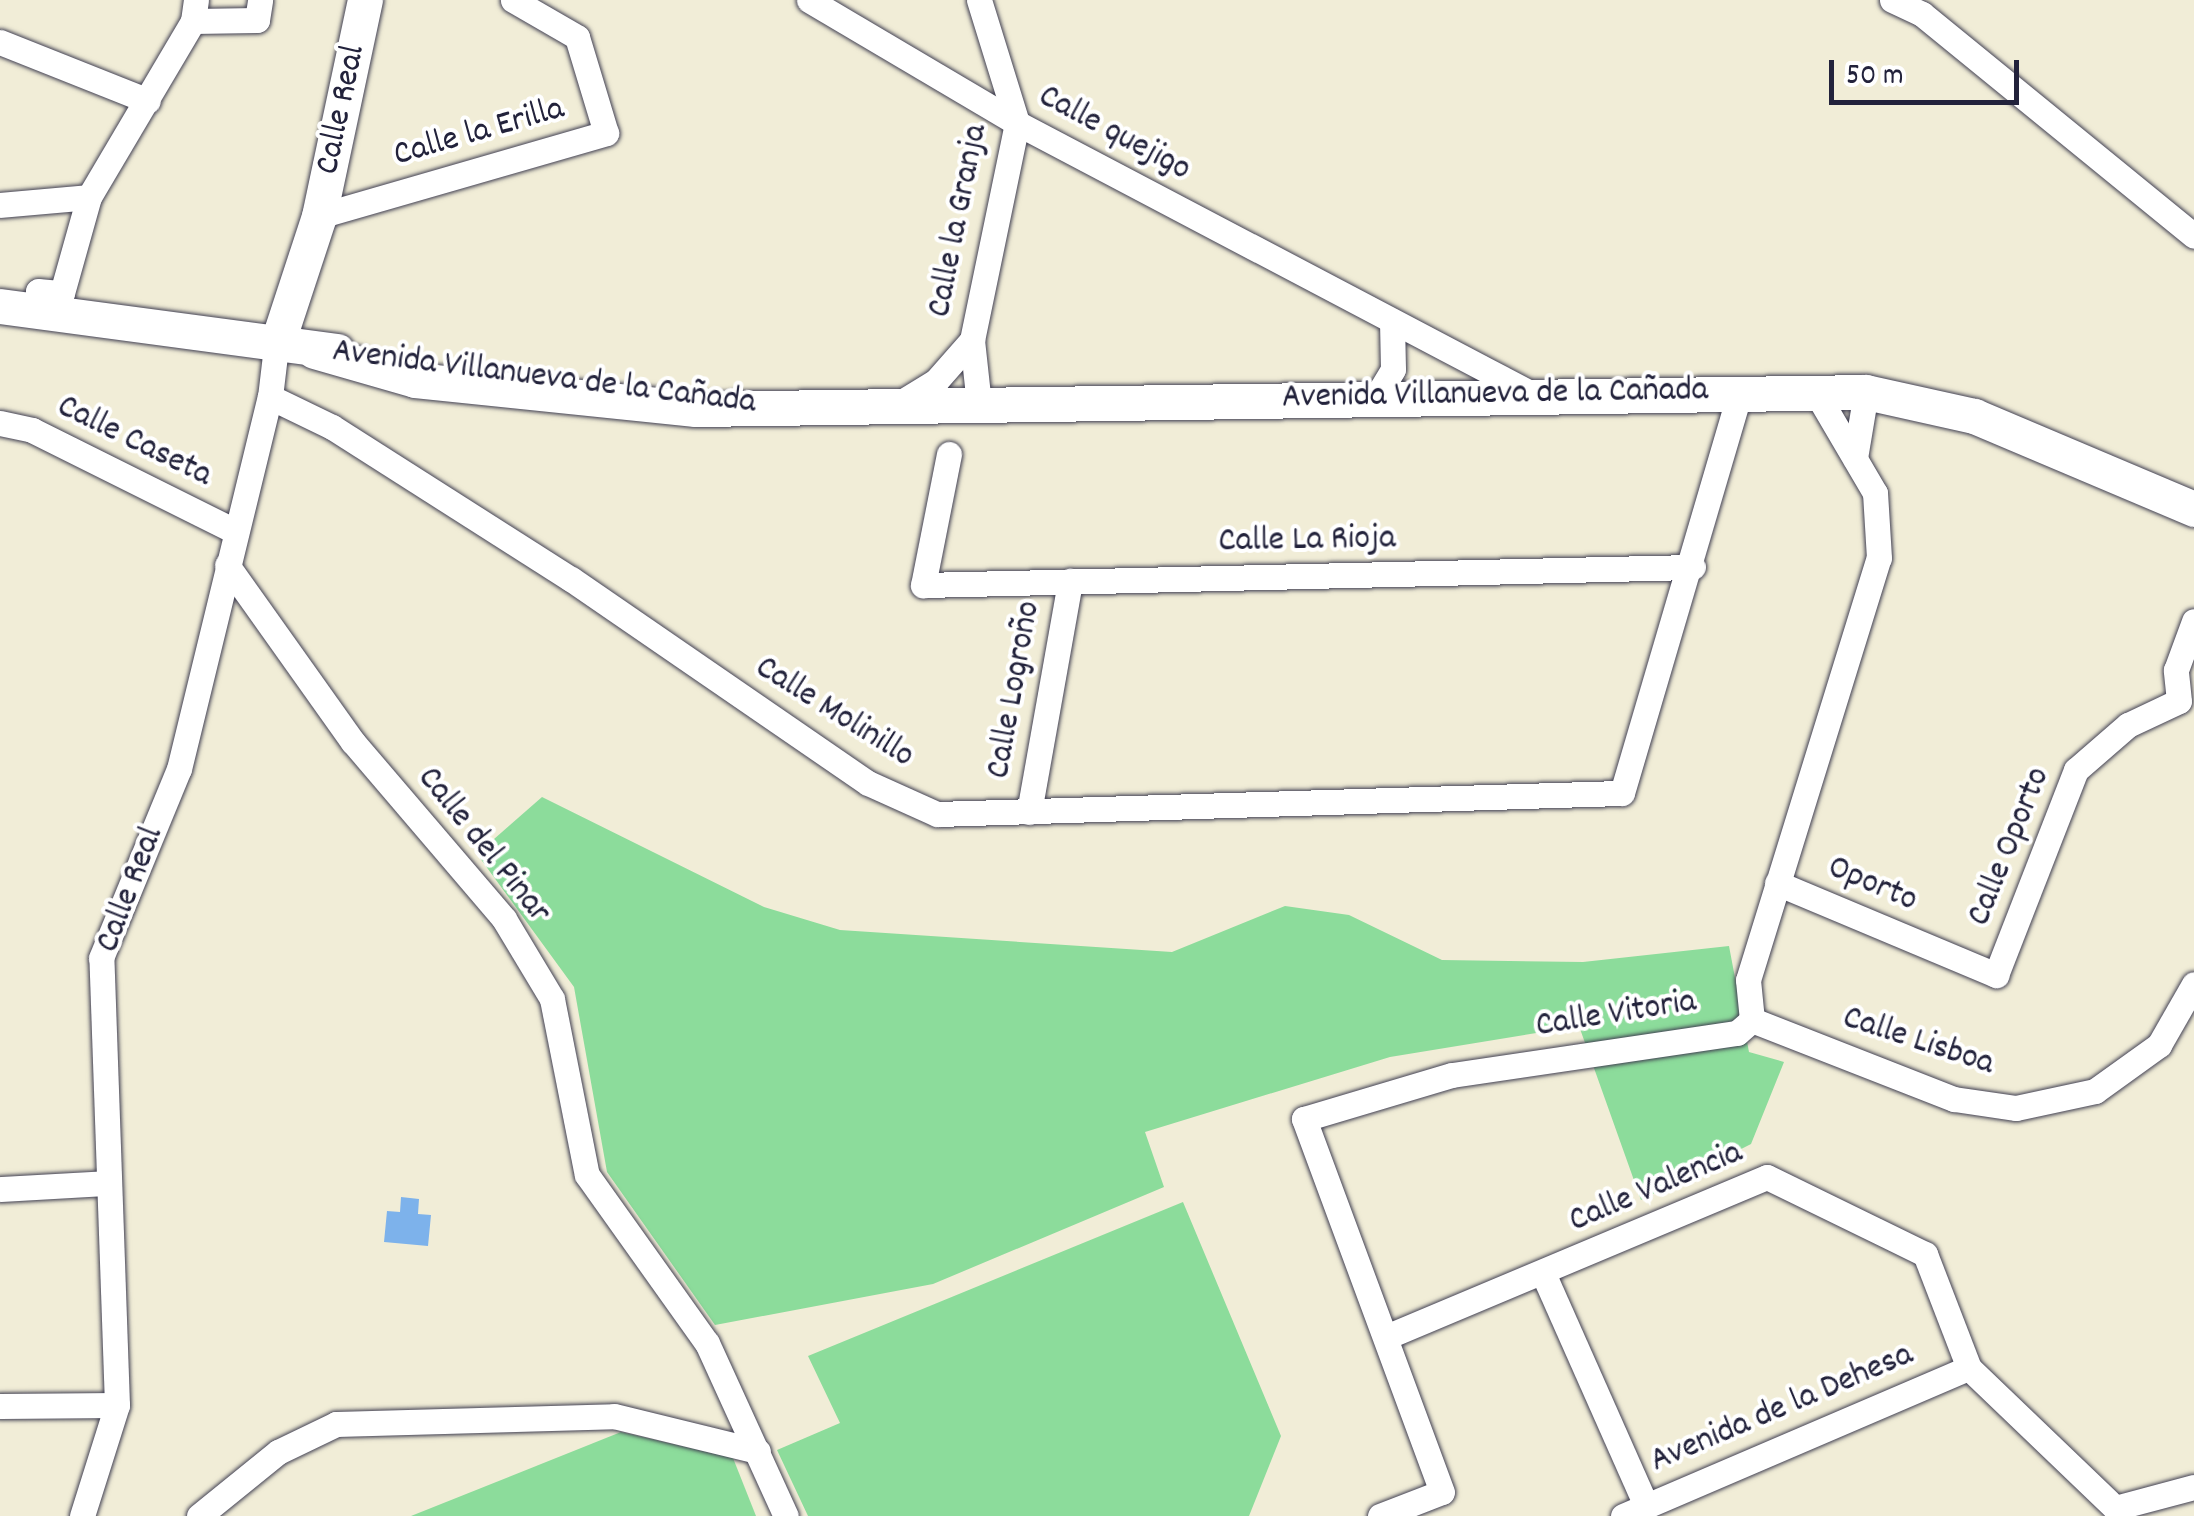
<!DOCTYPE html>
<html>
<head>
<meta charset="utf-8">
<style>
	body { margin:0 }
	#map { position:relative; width:2194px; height:1516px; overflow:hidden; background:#f1edd7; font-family:Dekko,sans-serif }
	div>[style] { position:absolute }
	.green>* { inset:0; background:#8cdc9b }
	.water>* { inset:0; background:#7db2eb }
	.roads { filter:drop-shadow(0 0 2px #414052) drop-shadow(0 0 2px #414052) }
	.street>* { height:25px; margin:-12.5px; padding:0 12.5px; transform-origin:12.5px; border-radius:12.5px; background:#fff }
	.secondary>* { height:35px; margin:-17.5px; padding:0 17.5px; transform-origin:17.5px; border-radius:17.5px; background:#fff }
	span { translate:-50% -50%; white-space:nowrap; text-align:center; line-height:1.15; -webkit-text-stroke:8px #fff; paint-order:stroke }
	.street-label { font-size:35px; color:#22223b }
	.scale { position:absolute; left:1829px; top:60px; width:190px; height:45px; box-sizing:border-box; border:5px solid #22223b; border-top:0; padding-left:12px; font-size:30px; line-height:35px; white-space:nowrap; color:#22223b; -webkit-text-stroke:8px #fff; paint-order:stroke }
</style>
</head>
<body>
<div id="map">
	<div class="green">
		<i style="clip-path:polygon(542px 797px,764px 907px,840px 930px,1172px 952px,1285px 906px,1349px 915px,1442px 960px,1583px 962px,1729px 946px,1749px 1052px,1784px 1062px,1751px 1144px,1641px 1200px,1579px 1026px,1390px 1057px,1145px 1132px,1164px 1187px,933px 1284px,715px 1325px,607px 1172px,574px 987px,477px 854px)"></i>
		<i style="clip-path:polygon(1183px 1202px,1281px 1436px,1249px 1516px,808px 1516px,777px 1450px,840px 1423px,808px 1356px)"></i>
		<i style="clip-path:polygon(621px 1432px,733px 1458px,756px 1516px,411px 1516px)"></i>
	</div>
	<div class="water">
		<i style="clip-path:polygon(401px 1197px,419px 1199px,418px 1214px,431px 1215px,428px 1246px,384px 1242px,387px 1211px,400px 1212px)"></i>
	</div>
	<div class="roads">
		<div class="street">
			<i style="left:809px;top:0;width:242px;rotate:30.6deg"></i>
			<i style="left:1017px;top:123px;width:580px;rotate:27.76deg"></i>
			<i style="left:979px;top:0;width:129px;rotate:72.8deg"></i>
			<i style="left:1017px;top:123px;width:222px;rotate:101.7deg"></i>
			<i style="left:972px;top:340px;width:64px;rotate:83.8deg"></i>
			<i style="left:1892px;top:0;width:33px;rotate:25deg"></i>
			<i style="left:1922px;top:14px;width:351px;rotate:39.2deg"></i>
			<i style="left:193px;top:21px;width:64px;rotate:-0.9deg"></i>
			<i style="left:257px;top:20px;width:20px;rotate:-81deg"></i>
			<i style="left:0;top:42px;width:159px;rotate:21.7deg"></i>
			<i style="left:0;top:205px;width:89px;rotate:-5.1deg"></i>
			<i style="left:89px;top:197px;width:204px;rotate:-59.4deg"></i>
			<i style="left:193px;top:21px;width:21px;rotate:-82deg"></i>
			<i style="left:319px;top:216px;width:299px;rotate:-16.1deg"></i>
			<i style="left:606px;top:133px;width:100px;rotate:-106.8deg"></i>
			<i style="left:577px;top:37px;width:74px;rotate:-150deg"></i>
			<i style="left:35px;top:311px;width:20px;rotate:-81deg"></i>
			<i style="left:38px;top:291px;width:24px;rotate:5deg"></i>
			<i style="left:62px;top:293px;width:100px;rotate:-74.3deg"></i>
			<i style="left:1377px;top:396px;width:31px;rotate:-59deg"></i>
			<i style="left:1393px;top:369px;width:48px;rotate:-91.2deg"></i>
			<i style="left:270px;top:397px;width:69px;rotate:25.8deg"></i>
			<i style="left:332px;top:427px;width:283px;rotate:32.5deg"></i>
			<i style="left:571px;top:579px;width:360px;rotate:34.5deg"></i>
			<i style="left:868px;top:783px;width:76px;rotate:24.2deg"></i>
			<i style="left:937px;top:814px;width:685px;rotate:-1.76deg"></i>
			<i style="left:1622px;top:793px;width:419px;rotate:-73.6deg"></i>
			<i style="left:897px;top:405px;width:46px;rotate:-31.6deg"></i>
			<i style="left:936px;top:381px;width:55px;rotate:-48.7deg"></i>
			<i style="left:0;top:423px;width:33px;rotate:12deg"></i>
			<i style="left:32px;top:430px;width:227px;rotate:26.5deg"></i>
			<i style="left:949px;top:454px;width:134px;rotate:101.2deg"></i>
			<i style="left:923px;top:585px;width:770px;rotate:-1.34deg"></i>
			<i style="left:1855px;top:458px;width:67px;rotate:-80.5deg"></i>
			<i style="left:227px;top:565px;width:217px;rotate:54.6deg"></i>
			<i style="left:353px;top:742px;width:233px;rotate:49.5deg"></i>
			<i style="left:504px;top:919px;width:93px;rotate:59deg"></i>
			<i style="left:552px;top:999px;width:179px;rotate:78.8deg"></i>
			<i style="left:587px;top:1175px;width:206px;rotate:54.5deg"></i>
			<i style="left:707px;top:1343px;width:190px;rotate:65.5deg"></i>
			<i style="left:1029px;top:812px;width:235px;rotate:-79.9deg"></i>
			<i style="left:1777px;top:883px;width:238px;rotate:22.8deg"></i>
			<i style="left:1996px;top:975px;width:220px;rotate:-68.7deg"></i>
			<i style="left:2076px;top:770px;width:69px;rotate:-40.9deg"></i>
			<i style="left:2128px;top:725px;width:56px;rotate:-25.2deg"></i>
			<i style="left:2179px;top:701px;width:31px;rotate:-96deg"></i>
			<i style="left:2176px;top:670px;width:52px;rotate:-69.8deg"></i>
			<i style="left:1752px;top:1020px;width:217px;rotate:21.4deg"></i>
			<i style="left:1954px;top:1099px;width:63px;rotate:8.3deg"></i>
			<i style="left:2016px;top:1108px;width:81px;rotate:-12.1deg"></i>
			<i style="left:2095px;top:1091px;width:79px;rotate:-35.7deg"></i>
			<i style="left:2159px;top:1045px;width:70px;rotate:-60.2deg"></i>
			<i style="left:0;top:1189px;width:106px;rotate:-3.2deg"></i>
			<i style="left:1543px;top:1273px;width:254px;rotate:66.1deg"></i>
			<i style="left:1386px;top:1337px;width:413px;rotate:-22.8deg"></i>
			<i style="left:1767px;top:1177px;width:176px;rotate:26deg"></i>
			<i style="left:1925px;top:1254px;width:122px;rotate:68.9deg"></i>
			<i style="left:1969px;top:1368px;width:202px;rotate:43.8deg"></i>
			<i style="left:0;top:1406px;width:117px;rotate:-0.5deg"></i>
			<i style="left:2115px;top:1508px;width:82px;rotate:-14.9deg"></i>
			<i style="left:82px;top:1516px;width:116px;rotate:-72.5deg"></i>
			<i style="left:117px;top:1405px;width:447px;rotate:-92deg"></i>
			<i style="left:101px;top:958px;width:204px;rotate:-67.6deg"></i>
			<i style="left:179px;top:769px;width:383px;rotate:-76.3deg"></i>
			<i style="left:270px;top:397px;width:50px;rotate:-83.2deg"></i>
			<i style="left:199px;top:1516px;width:102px;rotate:-39deg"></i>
			<i style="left:278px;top:1452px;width:64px;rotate:-25.8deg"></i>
			<i style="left:336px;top:1424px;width:278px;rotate:-1.6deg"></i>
			<i style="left:614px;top:1416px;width:148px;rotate:13.7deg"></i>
			<i style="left:1380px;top:1516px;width:66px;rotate:-21.2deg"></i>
			<i style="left:1442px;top:1492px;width:398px;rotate:-110.3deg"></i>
			<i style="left:1304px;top:1119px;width:154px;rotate:-16.6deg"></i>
			<i style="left:1452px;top:1075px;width:288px;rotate:-8.4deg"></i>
			<i style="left:1737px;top:1033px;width:20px;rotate:-41deg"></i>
			<i style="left:1752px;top:1020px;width:40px;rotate:-95.7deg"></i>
			<i style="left:1748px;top:980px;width:442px;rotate:-72.8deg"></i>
			<i style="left:1879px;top:558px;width:65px;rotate:-93.5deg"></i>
			<i style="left:1875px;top:493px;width:121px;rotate:-120.4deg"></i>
			<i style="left:1623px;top:1516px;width:376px;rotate:-23.2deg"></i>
		</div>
		<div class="secondary">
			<i style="left:0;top:306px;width:340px;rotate:7.6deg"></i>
			<i style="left:276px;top:347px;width:138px;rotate:-71.8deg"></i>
			<i style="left:319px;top:216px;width:221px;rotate:-78deg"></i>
			<i style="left:314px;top:351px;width:105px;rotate:16deg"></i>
			<i style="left:415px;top:380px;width:282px;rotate:5.9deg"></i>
			<i style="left:696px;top:409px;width:1170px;rotate:-0.83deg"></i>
			<i style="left:1866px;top:392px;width:111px;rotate:12.5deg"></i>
			<i style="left:1974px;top:416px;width:239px;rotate:22.9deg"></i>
		</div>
	</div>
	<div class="street-label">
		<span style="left:342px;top:110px;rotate:-78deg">Calle Real</span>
		<span style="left:479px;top:133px;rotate:-16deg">Calle la Erilla</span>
		<span style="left:1114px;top:134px;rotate:28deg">Calle quejigo</span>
		<span style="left:959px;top:221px;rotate:-79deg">Calle la Granja</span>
		<span style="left:544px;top:378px;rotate:7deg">Avenida Villanueva de la Cañada</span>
		<span style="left:1495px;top:395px;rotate:-1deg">Avenida Villanueva de la Cañada</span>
		<span style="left:134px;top:442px;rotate:26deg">Calle Caseta</span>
		<span style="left:1307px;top:541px;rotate:-1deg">Calle La Rioja</span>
		<span style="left:1015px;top:690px;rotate:-80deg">Calle Logroño</span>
		<span style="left:834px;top:713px;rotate:32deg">Calle Molinillo</span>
		<span style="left:483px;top:846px;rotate:51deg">Calle del Pinar</span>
		<span style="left:2010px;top:847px;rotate:-68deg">Calle Oporto</span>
		<span style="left:1872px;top:885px;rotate:23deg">Oporto</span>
		<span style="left:131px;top:890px;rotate:-69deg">Calle Real</span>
		<span style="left:1616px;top:1015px;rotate:-9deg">Calle Vitoria</span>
		<span style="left:1918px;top:1042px;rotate:18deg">Calle Lisboa</span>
		<span style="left:1656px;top:1188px;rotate:-23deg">Calle Valencia</span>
		<span style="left:1782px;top:1409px;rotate:-23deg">Avenida de la Dehesa</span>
	</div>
	<div class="scale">50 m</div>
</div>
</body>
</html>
